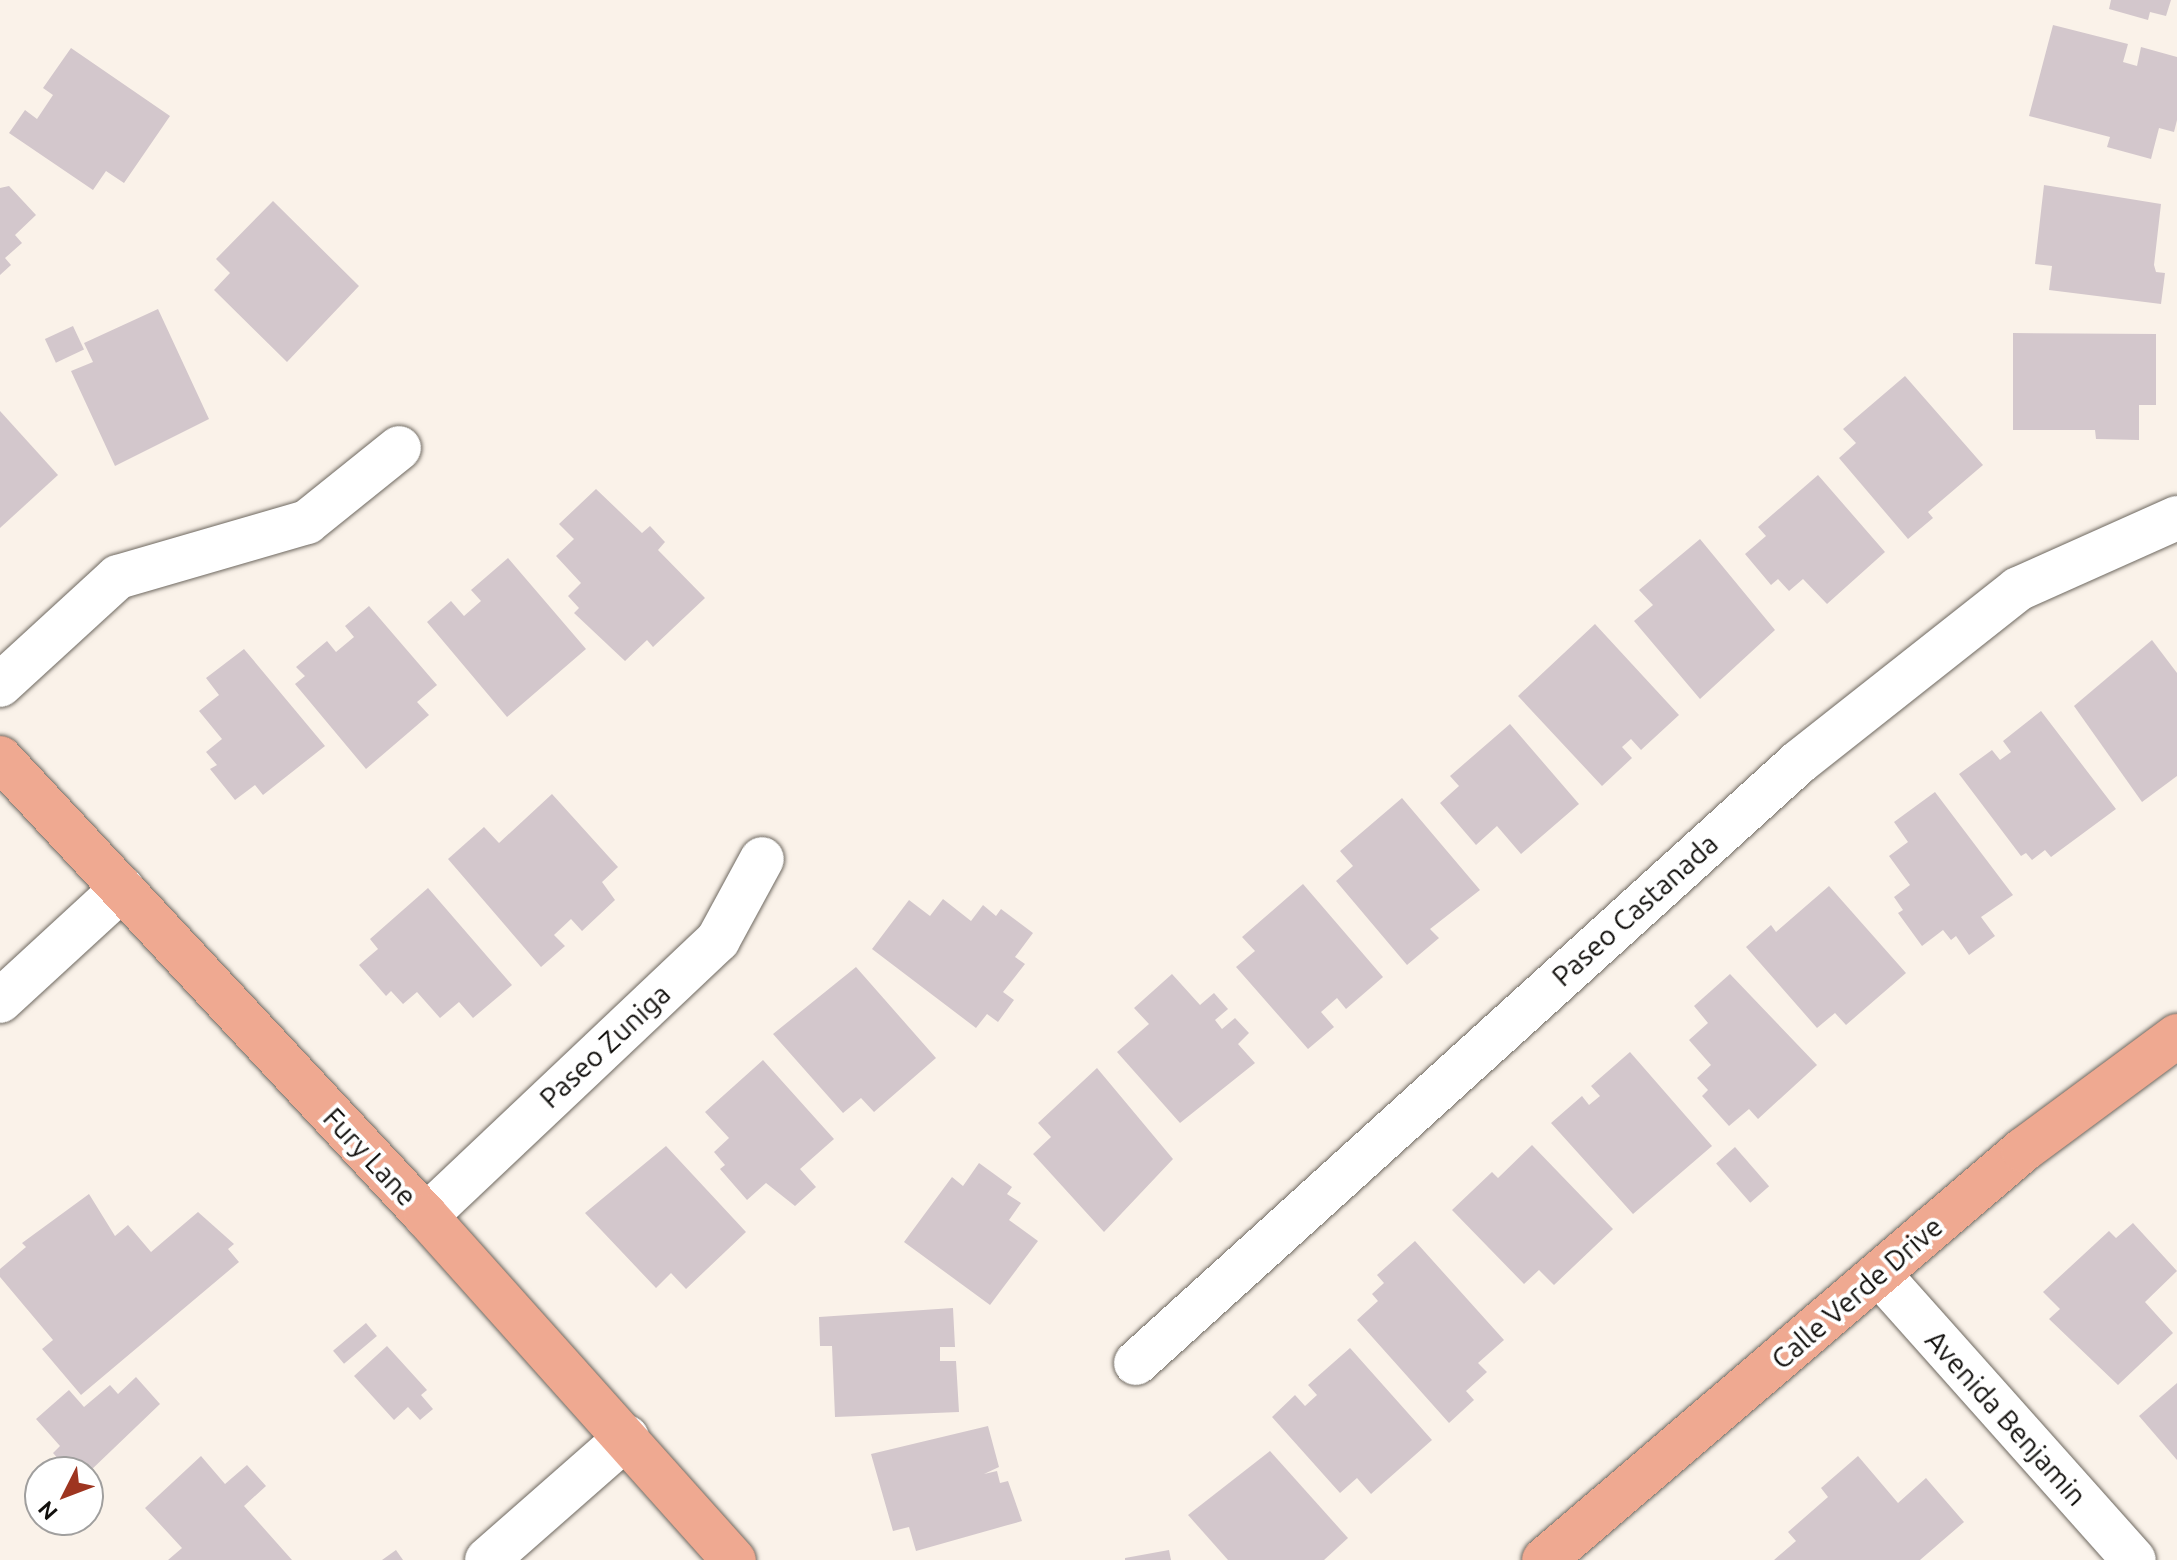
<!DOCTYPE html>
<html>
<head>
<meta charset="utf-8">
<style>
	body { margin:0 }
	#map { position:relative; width:2177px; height:1560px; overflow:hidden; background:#faf2e9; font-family:Ubuntu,sans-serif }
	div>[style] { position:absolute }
	.building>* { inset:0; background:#d3c7cc; transform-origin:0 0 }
	.roads { filter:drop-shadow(0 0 2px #6e6860) drop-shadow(0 0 2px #6e6860) }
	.minor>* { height:44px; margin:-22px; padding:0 22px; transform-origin:22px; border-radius:22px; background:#fff }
	.major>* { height:44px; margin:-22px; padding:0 22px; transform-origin:22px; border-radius:22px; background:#efa991 }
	span { translate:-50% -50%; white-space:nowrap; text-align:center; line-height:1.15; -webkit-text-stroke:8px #fff; paint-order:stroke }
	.street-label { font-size:28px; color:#12100d }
	.north { position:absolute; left:24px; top:1456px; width:80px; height:80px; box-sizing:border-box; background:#fff; border:2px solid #a09f9e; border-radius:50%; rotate:228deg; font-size:22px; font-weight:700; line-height:32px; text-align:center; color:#12100d }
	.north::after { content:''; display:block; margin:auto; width:28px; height:36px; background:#9e3520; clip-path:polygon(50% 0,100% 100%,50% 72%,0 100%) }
</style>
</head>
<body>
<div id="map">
	<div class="building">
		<i style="clip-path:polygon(2111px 0,2171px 0,2166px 16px,2150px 12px,2148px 20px,2109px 9px)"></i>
		<i style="clip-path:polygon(2053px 25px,2128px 44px,2123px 62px,2137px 66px,2141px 47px,2177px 57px,2177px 120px,2174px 132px,2159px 128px,2151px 159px,2107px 147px,2110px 137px,2029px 116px)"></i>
		<i style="clip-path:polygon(71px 48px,170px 116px,124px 183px,106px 171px,93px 190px,9px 133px,25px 110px,37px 119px,53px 95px,43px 88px)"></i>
		<i style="clip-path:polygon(2044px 185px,2161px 204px,2154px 265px,2156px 272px,2165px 273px,2161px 304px,2049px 290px,2052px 266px,2035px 264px)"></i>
		<i style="clip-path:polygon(9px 186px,36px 215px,15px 235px,22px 243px,5px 258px,11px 265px,0 275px,0 188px)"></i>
		<i style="clip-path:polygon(273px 201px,359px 286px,287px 362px,214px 290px,230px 273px,216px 259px)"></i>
		<i style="clip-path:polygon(158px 309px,209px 419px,115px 466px,71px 371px,93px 362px,84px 343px)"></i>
		<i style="left:73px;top:326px;width:26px;height:31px;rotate:65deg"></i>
		<i style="clip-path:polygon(2013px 333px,2156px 334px,2156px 405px,2139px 405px,2139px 440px,2096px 439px,2095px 430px,2013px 430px)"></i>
		<i style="clip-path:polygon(1905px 376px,1983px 465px,1928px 512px,1933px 518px,1908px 539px,1839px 458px,1856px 443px,1843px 429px)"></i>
		<i style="clip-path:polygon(0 411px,58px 475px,0 528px)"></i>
		<i style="clip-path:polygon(1818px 475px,1885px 552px,1827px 604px,1803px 579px,1789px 591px,1778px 579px,1771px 585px,1745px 554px,1766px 536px,1758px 527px)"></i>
		<i style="clip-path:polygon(596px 489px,642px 533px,650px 526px,665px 542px,658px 550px,705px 598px,653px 647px,647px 640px,625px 661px,574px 613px,579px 608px,568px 596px,581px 583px,556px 556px,574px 539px,559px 524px)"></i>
		<i style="clip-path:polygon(1700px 539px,1775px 630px,1700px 699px,1634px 621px,1653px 605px,1639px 590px)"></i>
		<i style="clip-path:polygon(508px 558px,586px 649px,507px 717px,427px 622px,451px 601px,464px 616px,481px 601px,471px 590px)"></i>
		<i style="clip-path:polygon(369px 606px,437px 685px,417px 702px,429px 715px,366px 769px,295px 684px,305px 676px,296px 667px,327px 641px,336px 652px,354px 637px,345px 626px)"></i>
		<i style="clip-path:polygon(1595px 624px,1679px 715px,1641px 750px,1631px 739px,1622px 747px,1632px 758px,1602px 786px,1518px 696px)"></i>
		<i style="clip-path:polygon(2152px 640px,2177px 673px,2177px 776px,2142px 802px,2074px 706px)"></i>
		<i style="clip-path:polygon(244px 649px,325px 746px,263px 795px,255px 785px,235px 800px,210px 769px,217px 765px,206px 752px,222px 739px,199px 711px,219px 695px,206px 678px)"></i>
		<i style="clip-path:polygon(2041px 711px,2116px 809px,2051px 857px,2045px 850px,2032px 860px,2026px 853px,2021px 856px,1959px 774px,1992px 750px,2000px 760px,2011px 752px,2003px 741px)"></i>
		<i style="clip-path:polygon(1510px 724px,1579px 804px,1521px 854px,1497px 826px,1476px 845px,1440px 803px,1459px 786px,1450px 776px)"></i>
		<i style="clip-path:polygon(1935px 792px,2013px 895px,1981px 917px,1995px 936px,1969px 955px,1956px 936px,1951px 940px,1943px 930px,1922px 946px,1898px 913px,1903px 910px,1894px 897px,1910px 885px,1889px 856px,1908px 842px,1894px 822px)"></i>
		<i style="clip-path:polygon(552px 794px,618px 867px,602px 882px,615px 900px,582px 931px,571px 919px,554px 935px,565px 946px,541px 967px,448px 859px,484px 827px,499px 843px)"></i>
		<i style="clip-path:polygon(1402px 798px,1480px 890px,1430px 929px,1439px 938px,1407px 965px,1336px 881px,1353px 866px,1340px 851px)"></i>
		<i style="clip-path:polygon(1303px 884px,1383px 977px,1346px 1009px,1337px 998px,1321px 1012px,1334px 1027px,1308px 1049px,1236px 967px,1255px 951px,1242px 937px)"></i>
		<i style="clip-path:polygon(1829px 886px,1906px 973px,1846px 1025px,1835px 1013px,1817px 1028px,1746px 947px,1771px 925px,1776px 932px)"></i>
		<i style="clip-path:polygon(428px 888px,512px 985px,473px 1018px,459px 1002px,440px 1018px,417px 992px,403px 1004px,391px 991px,386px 996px,359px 965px,378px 949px,370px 939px)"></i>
		<i style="clip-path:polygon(943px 899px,971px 921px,983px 905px,996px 916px,1001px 909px,1033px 933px,1015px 957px,1025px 964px,1003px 992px,1014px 1000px,998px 1022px,987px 1014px,976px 1028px,872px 949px,909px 900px,930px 916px)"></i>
		<i style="clip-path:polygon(856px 967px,936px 1058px,874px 1112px,861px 1098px,843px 1113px,773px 1034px)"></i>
		<i style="clip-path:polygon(1172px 974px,1200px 1005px,1214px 993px,1228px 1009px,1215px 1020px,1222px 1029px,1235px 1018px,1249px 1033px,1238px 1044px,1255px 1063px,1180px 1123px,1117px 1052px,1149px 1024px,1134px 1008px)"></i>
		<i style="clip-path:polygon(1730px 974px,1817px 1065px,1758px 1119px,1749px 1109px,1729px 1126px,1702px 1096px,1708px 1090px,1697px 1078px,1711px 1065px,1689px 1040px,1708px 1023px,1694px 1006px)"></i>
		<i style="clip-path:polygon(1630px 1052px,1712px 1146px,1633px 1214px,1551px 1123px,1582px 1096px,1589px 1105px,1600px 1096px,1591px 1086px)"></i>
		<i style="clip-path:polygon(763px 1060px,834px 1139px,800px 1169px,816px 1187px,795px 1206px,766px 1183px,747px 1200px,720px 1169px,725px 1165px,714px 1152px,729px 1138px,705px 1112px)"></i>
		<i style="clip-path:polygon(1097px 1068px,1173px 1159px,1104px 1232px,1033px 1154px,1051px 1137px,1038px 1123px)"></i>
		<i style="clip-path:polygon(1532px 1145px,1613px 1229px,1554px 1285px,1539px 1270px,1524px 1284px,1452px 1210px,1492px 1172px,1498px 1178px)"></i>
		<i style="clip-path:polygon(666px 1146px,746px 1232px,686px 1289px,671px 1273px,656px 1288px,585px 1213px)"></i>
		<i style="left:1735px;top:1147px;width:52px;height:25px;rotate:49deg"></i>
		<i style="clip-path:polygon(979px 1163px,1012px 1187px,1007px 1194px,1021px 1203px,1009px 1220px,1038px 1241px,990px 1305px,904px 1242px,952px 1177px,963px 1186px)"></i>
		<i style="clip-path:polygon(89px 1194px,115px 1236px,128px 1225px,151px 1252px,198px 1212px,234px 1244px,228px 1249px,239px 1262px,81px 1395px,42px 1349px,53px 1340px,0 1277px,0 1269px,26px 1247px,22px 1243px)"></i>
		<i style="clip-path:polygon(2133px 1223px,2177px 1271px,2145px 1302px,2173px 1333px,2118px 1385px,2049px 1319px,2060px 1309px,2043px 1292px,2109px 1231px,2116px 1238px)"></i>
		<i style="clip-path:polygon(1415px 1241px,1504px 1340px,1478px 1363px,1487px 1372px,1466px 1391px,1474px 1400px,1449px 1423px,1357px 1320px,1378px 1301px,1372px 1294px,1384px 1283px,1377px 1275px)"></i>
		<i style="clip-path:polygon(953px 1308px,955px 1347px,940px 1347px,940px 1361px,956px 1361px,959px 1412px,835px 1417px,832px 1346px,820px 1346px,819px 1317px)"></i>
		<i style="left:366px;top:1323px;width:17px;height:43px;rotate:50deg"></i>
		<i style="clip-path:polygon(387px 1346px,427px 1390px,421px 1395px,433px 1409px,420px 1420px,408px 1407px,394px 1420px,354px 1376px)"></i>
		<i style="clip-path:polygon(1350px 1348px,1432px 1440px,1371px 1494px,1357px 1478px,1340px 1493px,1272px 1417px,1295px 1395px,1305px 1406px,1317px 1395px,1308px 1385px)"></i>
		<i style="clip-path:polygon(136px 1377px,160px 1404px,89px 1472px,70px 1472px,53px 1453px,60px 1446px,36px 1419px,69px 1390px,84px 1407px,110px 1385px,118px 1394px)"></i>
		<i style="clip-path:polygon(2177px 1383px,2177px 1460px,2139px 1416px)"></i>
		<i style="clip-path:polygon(988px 1426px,999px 1467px,984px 1474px,997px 1471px,1000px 1483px,1008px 1481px,1022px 1521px,916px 1551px,909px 1527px,893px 1531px,871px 1454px)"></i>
		<i style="clip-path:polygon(1270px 1451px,1348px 1538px,1324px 1560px,1228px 1560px,1188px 1515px)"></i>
		<i style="clip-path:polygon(201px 1456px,225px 1484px,247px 1465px,266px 1486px,244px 1506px,292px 1560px,168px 1560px,182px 1548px,145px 1508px)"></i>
		<i style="clip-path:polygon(1858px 1456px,1898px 1503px,1926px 1478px,1964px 1522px,1920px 1560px,1774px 1560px,1796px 1541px,1788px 1532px,1828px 1497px,1821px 1488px)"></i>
		<i style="clip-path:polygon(396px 1550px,403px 1560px,382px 1560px)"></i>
		<i style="clip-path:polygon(1169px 1550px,1171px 1560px,1125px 1560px,1125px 1558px)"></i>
	</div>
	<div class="roads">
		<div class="minor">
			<i style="left:0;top:685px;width:160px;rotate:-42.5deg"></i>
			<i style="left:118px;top:577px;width:197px;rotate:-16.2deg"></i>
			<i style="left:307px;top:522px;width:118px;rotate:-38.8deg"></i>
			<i style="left:0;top:1001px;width:166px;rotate:-42.6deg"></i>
			<i style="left:426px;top:1216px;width:402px;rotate:-43.4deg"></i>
			<i style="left:718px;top:940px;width:92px;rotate:-61.5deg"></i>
			<i style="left:1879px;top:1274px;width:383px;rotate:48.3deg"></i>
			<i style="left:1136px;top:1363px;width:895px;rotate:-42.19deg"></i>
			<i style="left:1799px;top:762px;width:279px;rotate:-38.3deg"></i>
			<i style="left:2018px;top:589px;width:174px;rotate:-24.1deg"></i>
			<i style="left:487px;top:1560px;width:186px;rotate:-41.3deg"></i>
		</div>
		<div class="major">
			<i style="left:0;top:758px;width:625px;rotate:47.07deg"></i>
			<i style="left:426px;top:1216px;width:462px;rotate:48.2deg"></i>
			<i style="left:1544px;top:1560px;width:631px;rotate:-40.56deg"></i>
			<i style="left:2023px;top:1150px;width:192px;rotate:-36.5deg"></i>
		</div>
	</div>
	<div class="street-label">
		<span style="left:1635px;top:910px;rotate:-42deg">Paseo Castanada</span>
		<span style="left:605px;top:1046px;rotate:-43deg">Paseo Zuniga</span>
		<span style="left:370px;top:1157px;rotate:47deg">Fury Lane</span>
		<span style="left:1857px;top:1293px;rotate:-41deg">Calle Verde Drive</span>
		<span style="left:2006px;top:1418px;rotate:48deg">Avenida Benjamin</span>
	</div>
	<div class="north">N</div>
</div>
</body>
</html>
